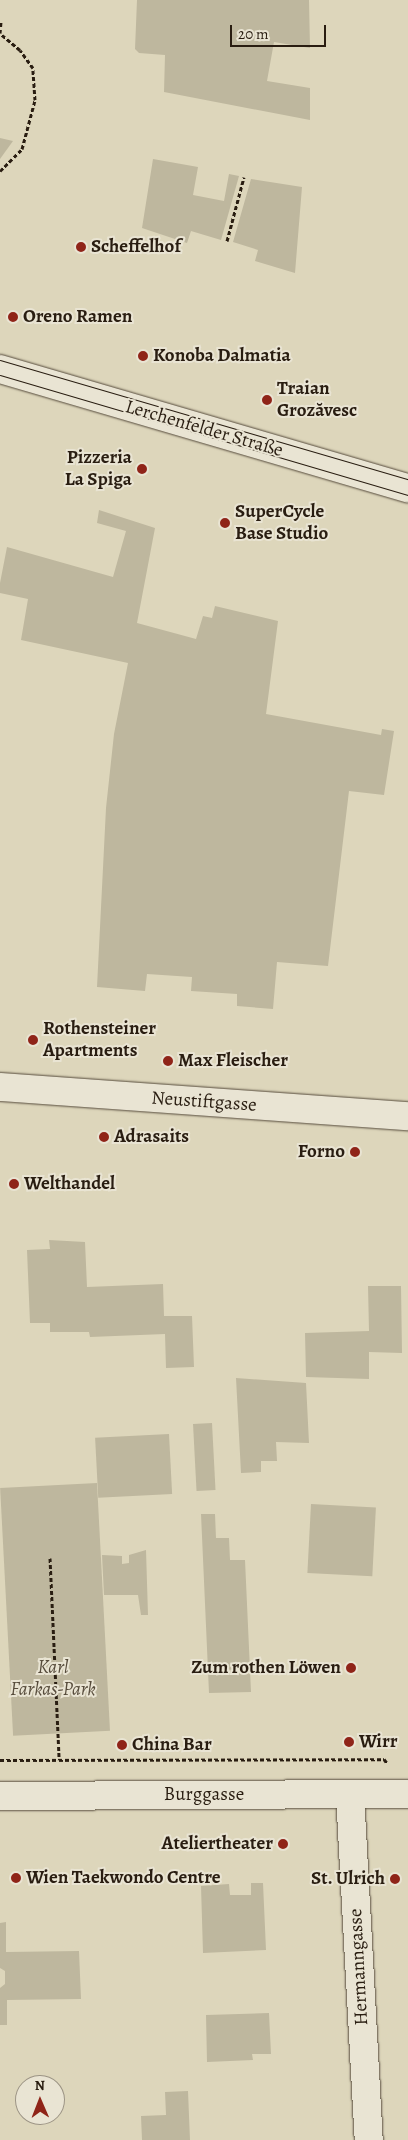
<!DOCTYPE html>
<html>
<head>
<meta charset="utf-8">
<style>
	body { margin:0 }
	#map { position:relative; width:408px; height:2140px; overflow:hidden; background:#ddd6bb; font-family:Alegreya,serif }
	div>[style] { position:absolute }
	.green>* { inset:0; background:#beb79e; transform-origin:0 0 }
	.path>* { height:3px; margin-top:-1.5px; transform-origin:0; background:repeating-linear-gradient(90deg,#291d11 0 4px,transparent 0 6.5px) }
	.roads { filter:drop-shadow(0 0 1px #564b3c) drop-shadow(0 0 1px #564b3c) }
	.street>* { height:28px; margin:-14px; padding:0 14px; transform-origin:14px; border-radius:14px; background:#e9e4d3 }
	.secondary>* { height:28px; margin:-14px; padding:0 14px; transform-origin:14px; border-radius:14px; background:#e9e4d3 }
	.tram>* { height:1px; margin:-0.5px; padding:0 0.5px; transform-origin:0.5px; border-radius:0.5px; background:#291d11 }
	.dots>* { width:14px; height:14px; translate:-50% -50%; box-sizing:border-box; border:2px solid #e9e4d3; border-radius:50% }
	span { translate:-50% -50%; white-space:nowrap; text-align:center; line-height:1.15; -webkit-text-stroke:4px #e9e4d3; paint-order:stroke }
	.poi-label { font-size:19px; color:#291d11; font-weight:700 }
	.left { translate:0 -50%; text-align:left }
	.right { translate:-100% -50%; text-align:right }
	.street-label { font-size:19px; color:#291d11 }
	.park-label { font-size:19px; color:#564b3b; font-style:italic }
	.north { position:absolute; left:15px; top:2075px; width:50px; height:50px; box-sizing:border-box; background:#e9e4d3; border:1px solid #9c9485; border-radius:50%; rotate:359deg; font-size:14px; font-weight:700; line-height:20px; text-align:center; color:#291d11 }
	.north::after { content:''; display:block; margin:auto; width:18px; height:22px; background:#8f2418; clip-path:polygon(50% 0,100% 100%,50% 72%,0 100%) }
	.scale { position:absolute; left:230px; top:25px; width:96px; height:22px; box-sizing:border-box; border:2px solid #291d11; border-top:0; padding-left:6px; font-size:15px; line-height:18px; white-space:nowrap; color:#291d11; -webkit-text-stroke:4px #e9e4d3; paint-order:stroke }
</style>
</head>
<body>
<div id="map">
	<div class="green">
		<i style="clip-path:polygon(137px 0,309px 0,310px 48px,274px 42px,267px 81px,310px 88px,310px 120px,164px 92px,165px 55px,139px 53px,135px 49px)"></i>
		<i style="clip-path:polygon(0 138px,13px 141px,0 159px)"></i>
		<i style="clip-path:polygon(153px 159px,198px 167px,193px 195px,224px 201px,229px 174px,239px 176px,221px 240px,191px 231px,187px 243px,142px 228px)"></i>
		<i style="clip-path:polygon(251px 179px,302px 187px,295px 273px,255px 261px,258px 250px,233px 242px)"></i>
		<i style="clip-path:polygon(99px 510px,155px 528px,137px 623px,196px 639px,203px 616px,212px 618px,215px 606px,278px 621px,266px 714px,381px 735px,382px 729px,394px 731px,384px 795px,349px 791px,328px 966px,277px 962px,273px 1009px,237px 1006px,237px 994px,191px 991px,192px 977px,147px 974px,145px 991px,97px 987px,106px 808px,114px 734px,128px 663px,21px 640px,28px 599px,0 593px,0 583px,7px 547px,113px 577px,126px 531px,97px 523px)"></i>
		<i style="clip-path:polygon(49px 1240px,85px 1242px,87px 1287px,163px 1284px,164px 1316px,192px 1316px,194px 1367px,166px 1368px,165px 1334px,90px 1337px,89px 1332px,50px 1332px,50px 1323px,30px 1323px,27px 1250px,50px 1249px)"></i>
		<i style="clip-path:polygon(368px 1286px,401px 1286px,402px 1353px,369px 1352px,369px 1379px,306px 1377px,305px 1333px,369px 1331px)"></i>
		<i style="clip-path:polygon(236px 1378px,306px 1383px,309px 1443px,276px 1442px,277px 1461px,261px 1461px,261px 1472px,241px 1473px)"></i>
		<i style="left:212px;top:1423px;width:67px;height:19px;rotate:87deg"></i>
		<i style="left:169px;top:1434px;width:60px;height:74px;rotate:87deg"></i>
		<i style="left:97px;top:1483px;width:248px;height:97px;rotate:87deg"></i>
		<i style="left:311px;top:1504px;width:65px;height:69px;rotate:3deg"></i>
		<i style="clip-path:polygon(201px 1514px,215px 1514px,216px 1538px,229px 1538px,230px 1560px,245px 1560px,251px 1692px,209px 1693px)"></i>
		<i style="clip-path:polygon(146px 1550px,148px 1615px,141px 1615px,138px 1595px,104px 1595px,102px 1555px,122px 1556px,122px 1564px,129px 1563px,129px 1555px)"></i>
		<i style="clip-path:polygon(251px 1883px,263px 1883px,266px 1950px,203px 1953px,201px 1886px,229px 1884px,230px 1895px,251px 1895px)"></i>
		<i style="clip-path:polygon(6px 1922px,6px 1952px,79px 1951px,81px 1999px,7px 2000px,7px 2025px,0 2025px,0 1988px,5px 1984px,5px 1971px,0 1968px,0 1923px)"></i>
		<i style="clip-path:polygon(269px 2013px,271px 2054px,252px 2054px,253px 2060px,207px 2062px,206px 2015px)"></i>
		<i style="clip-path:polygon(188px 2091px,190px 2140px,142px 2140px,141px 2116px,166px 2115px,165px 2092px)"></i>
	</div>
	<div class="path">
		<i style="left:0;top:171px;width:31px;rotate:-45deg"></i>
		<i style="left:22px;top:149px;width:51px;rotate:-75.1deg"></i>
		<i style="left:35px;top:100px;width:32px;rotate:-94deg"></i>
		<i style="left:33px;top:68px;width:22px;rotate:-126deg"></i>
		<i style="left:20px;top:50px;width:26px;rotate:-140deg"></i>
		<i style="left:0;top:33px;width:11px;rotate:-85deg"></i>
		<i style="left:227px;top:241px;width:66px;rotate:-75.1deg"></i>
		<i style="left:50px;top:1558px;width:202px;rotate:87.4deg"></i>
		<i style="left:0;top:1760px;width:384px;rotate:-0.1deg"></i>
		<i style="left:384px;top:1759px;width:5px;rotate:53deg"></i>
	</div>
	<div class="roads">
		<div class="street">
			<i style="left:350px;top:1794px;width:347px;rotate:86.9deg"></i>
		</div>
		<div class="secondary">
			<i style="left:0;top:369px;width:425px;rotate:16.3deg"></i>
			<i style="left:0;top:1087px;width:409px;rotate:4.1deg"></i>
			<i style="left:0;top:1796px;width:408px;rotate:-0.3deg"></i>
		</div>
	</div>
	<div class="tram">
		<i style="left:0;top:360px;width:425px;rotate:16.3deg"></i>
		<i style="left:0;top:375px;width:425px;rotate:16.4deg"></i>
	</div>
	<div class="dots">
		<i style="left:81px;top:247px;background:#8f2418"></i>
		<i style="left:13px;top:317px;background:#8f2418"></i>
		<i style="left:143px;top:356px;background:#8f2418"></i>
		<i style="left:267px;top:400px;background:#8f2418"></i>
		<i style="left:142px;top:469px;background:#8f2418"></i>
		<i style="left:225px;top:523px;background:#8f2418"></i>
		<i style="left:33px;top:1040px;background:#8f2418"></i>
		<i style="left:168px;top:1061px;background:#8f2418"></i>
		<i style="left:104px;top:1137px;background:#8f2418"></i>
		<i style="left:355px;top:1152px;background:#8f2418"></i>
		<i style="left:14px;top:1184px;background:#8f2418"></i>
		<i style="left:351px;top:1668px;background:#8f2418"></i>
		<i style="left:349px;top:1742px;background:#8f2418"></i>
		<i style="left:122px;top:1745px;background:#8f2418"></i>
		<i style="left:283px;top:1844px;background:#8f2418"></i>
		<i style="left:16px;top:1878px;background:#8f2418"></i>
		<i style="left:395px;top:1879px;background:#8f2418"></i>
	</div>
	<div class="poi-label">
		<span class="left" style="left:91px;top:247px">Scheffelhof</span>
		<span class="left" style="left:23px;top:317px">Oreno Ramen</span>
		<span class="left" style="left:153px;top:356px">Konoba Dalmatia</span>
		<span class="left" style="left:277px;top:400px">Traian<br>Grozăvesc</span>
		<span class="right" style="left:132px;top:469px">Pizzeria<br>La Spiga</span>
		<span class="left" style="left:235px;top:523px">SuperCycle<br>Base Studio</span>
		<span class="left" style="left:43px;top:1040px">Rothensteiner<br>Apartments</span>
		<span class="left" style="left:178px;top:1061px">Max Fleischer</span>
		<span class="left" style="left:114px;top:1137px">Adrasaits</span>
		<span class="right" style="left:345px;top:1152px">Forno</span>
		<span class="left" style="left:24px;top:1184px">Welthandel</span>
		<span class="right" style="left:341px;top:1668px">Zum rothen Löwen</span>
		<span class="left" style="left:359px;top:1742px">Wirr</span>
		<span class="left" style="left:132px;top:1745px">China Bar</span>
		<span class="right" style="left:273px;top:1844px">Ateliertheater</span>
		<span class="left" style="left:26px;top:1878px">Wien Taekwondo Centre</span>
		<span class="right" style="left:385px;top:1879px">St. Ulrich</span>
	</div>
	<div class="street-label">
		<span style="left:204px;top:429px;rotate:16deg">Lerchenfelder Straße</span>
		<span style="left:204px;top:1102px;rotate:4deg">Neustiftgasse</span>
		<span style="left:204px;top:1795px">Burggasse</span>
		<span style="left:359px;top:1967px;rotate:-93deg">Hermanngasse</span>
	</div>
	<div class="park-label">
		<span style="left:53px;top:1679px">Karl<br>Farkas-Park</span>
	</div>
	<div class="north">N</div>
	<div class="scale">20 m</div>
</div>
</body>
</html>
